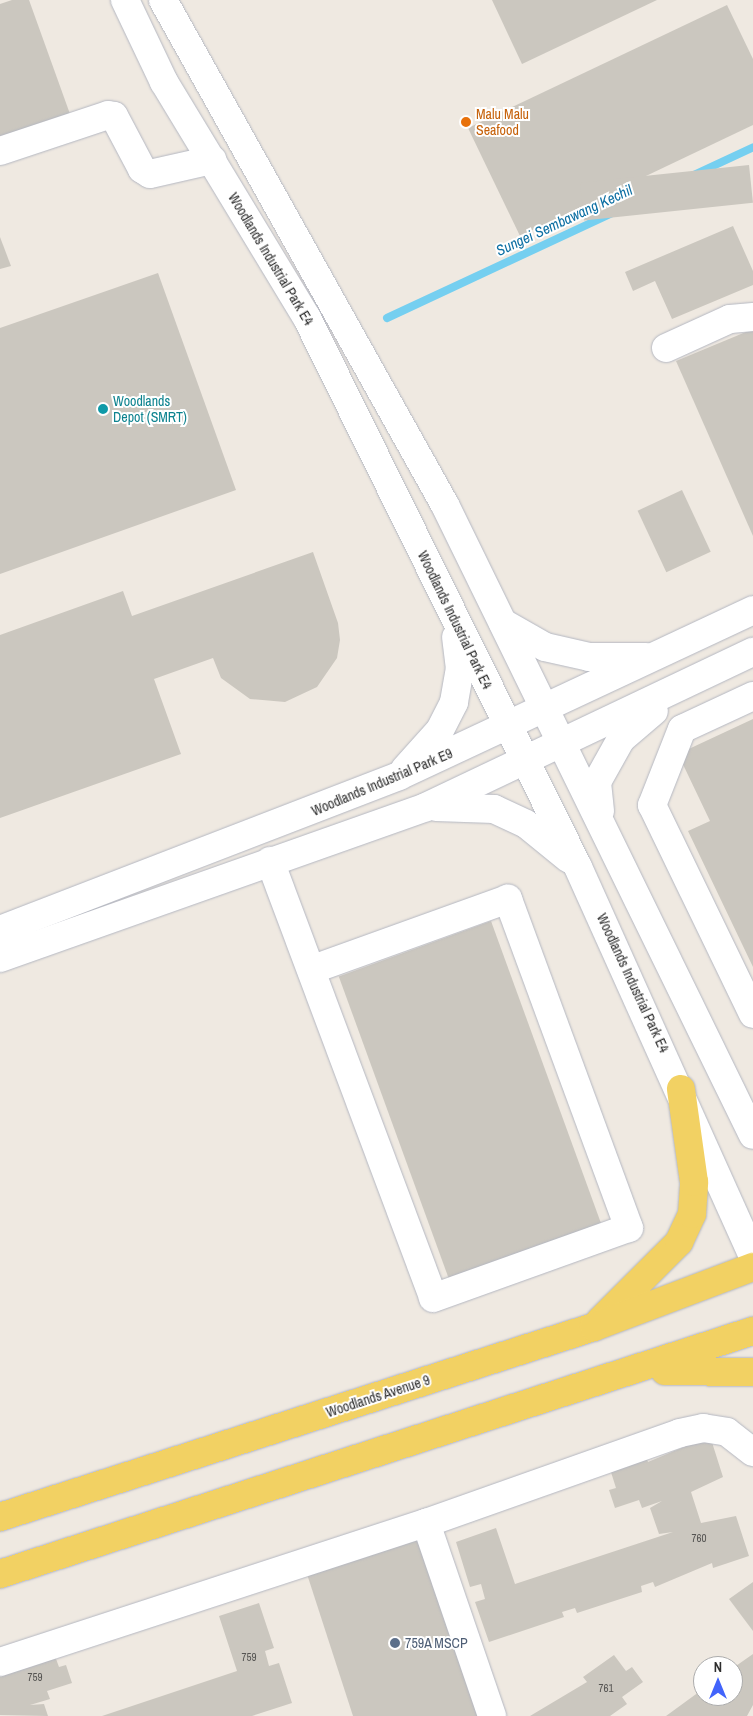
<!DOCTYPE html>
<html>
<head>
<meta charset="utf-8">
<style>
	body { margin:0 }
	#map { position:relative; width:753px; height:1716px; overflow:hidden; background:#efe9e1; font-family:"Archivo Narrow",sans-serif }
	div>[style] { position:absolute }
	.stream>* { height:8px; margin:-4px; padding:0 4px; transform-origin:4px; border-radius:4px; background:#75cff0 }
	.building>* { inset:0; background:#cbc7bf; transform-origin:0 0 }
	.roads { filter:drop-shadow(0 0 1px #b4b7c1) drop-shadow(0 0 1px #b4b7c1) }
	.minor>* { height:28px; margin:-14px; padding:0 14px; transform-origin:14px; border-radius:14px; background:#fff }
	.major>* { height:28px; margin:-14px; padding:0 14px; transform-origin:14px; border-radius:14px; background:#f2d163 }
	.dots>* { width:14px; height:14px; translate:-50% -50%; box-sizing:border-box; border:2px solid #fff; border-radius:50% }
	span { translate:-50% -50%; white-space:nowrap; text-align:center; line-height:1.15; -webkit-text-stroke:4px #fff; paint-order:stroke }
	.number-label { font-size:11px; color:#555452 }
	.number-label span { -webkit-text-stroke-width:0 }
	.food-label { font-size:14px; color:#c56008 }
	.left { translate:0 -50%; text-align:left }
	.street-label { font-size:14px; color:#2e2e2e }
	.culture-label { font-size:14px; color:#0d838f }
	.service-label { font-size:14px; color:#4e5e75 }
	.water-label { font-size:15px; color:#0d6fa3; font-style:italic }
	.north { position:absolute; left:693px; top:1656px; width:50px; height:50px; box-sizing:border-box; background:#fff; border:1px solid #ababab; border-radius:50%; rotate:0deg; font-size:14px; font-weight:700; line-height:20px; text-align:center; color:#2e2e2e }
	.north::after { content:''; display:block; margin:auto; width:18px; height:22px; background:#4264fb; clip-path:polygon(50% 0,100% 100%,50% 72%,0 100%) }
</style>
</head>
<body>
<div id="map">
	<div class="stream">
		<i style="left:387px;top:318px;width:404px;rotate:-25deg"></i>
	</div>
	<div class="building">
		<i style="clip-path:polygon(12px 0,29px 0,70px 114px,0 139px,0 4px)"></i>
		<i style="clip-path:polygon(492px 0,657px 0,522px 64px)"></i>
		<i style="clip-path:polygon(727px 5px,753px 59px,753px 125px,520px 236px,468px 128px)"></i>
		<i style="left:749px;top:165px;width:38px;height:170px;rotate:84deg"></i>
		<i style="clip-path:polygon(733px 226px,753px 271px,753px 285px,672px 319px,655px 281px,633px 291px,625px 272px)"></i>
		<i style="clip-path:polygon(0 237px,11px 266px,0 269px)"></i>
		<i style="clip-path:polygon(158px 273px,236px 490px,0 574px,0 328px)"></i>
		<i style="clip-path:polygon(753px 329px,753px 536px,676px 361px)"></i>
		<i style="left:682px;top:490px;width:68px;height:49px;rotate:65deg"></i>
		<i style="clip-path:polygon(313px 552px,338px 623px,340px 640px,337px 658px,317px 687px,285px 702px,250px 699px,221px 678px,213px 658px,154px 679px,181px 754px,0 818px,0 635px,123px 591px,132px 616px)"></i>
		<i style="clip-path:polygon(753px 719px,753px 967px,688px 831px,710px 821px,678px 754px)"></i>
		<i style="left:491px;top:921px;width:324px;height:162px;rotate:70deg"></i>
		<i style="clip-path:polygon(710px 1436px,723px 1477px,691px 1492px,701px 1523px,736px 1516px,749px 1556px,713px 1568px,712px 1563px,655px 1587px,653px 1582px,641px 1586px,642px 1592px,577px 1613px,575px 1608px,562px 1612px,564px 1617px,489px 1642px,475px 1602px,485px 1599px,481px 1584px,470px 1587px,456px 1542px,496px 1528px,515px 1584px,673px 1532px,659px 1534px,650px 1508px,662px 1501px,642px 1508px,639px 1500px,615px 1508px,609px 1490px,616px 1488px,610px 1469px,646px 1457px,648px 1462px)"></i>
		<i style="clip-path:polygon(424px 1533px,484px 1716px,353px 1716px,306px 1571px)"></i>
		<i style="clip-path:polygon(753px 1582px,753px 1631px,729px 1599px)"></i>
		<i style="clip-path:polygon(259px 1603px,274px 1648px,265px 1651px,269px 1666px,279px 1663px,292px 1703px,252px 1716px,102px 1716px,237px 1671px,219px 1616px)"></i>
		<i style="clip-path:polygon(52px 1648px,59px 1667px,66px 1665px,72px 1683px,47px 1691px,50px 1699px,30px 1705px,44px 1704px,48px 1716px,0 1715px,0 1671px)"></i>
		<i style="clip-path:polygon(753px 1654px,753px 1705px,747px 1716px,666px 1716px,703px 1689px,703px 1696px,733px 1696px,733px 1668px)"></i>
		<i style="clip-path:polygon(614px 1655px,626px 1671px,632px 1667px,643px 1682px,622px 1697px,627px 1704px,610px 1716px,530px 1716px,587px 1682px,583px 1677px)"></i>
	</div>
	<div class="roads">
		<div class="minor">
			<i style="left:125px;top:0;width:91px;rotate:64.6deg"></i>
			<i style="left:164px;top:82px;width:276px;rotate:58.8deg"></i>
			<i style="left:307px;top:318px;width:612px;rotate:63.73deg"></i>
			<i style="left:578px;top:867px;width:427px;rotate:65.8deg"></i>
			<i style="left:163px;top:0;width:578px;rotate:60.82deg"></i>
			<i style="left:445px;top:505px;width:701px;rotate:63.95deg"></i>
			<i style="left:0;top:151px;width:114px;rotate:-18.4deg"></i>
			<i style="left:108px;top:115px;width:6px;rotate:9deg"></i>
			<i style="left:114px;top:116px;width:60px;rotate:62.2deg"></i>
			<i style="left:142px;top:169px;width:9px;rotate:32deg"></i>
			<i style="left:150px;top:174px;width:64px;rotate:-12.7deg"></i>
			<i style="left:666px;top:348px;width:70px;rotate:-24.4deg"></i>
			<i style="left:730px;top:319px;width:23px;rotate:-5deg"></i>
			<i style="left:503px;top:623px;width:48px;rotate:29.7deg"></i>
			<i style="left:545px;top:647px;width:45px;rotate:12.8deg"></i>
			<i style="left:589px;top:657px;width:57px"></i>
			<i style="left:753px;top:696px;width:78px;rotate:155.1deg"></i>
			<i style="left:682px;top:729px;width:82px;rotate:111.5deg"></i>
			<i style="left:652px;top:805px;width:232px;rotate:64.2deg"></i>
			<i style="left:405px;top:769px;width:52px;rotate:-48.1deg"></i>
			<i style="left:440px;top:730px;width:31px;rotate:-63deg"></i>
			<i style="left:454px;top:702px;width:34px;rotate:-80deg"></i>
			<i style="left:460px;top:669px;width:32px;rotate:-97deg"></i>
			<i style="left:436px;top:807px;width:58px;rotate:2deg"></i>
			<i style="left:494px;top:809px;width:35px;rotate:25deg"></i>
			<i style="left:526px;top:824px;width:55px;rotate:39.1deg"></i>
			<i style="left:600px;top:811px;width:29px;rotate:-96deg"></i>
			<i style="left:597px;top:782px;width:49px;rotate:-60.8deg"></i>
			<i style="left:621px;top:739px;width:43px;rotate:-40.3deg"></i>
			<i style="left:270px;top:861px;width:466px;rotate:69.5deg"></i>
			<i style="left:433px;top:1298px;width:208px;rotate:-19.7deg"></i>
			<i style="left:629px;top:1228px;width:351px;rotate:-110.2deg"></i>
			<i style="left:508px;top:899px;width:209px;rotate:160.2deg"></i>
			<i style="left:0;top:930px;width:428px;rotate:-21.1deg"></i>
			<i style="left:399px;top:776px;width:391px;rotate:-25.1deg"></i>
			<i style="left:0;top:958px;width:452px;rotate:-19.5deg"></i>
			<i style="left:426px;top:807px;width:362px;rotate:-25.4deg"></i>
			<i style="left:426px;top:1523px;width:204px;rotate:71.1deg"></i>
			<i style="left:0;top:1662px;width:448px;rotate:-18.1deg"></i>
			<i style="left:426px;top:1523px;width:269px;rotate:-19.5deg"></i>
			<i style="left:680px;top:1433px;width:24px;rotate:-12deg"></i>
			<i style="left:703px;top:1428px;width:24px;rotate:9deg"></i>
			<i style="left:727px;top:1432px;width:33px;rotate:38deg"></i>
		</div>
		<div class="major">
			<i style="left:600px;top:1321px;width:112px;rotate:-45deg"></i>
			<i style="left:679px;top:1242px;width:31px;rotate:-65deg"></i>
			<i style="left:692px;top:1214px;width:32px;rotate:-86deg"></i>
			<i style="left:694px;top:1182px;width:94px;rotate:-98deg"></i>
			<i style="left:665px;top:1371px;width:88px;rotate:0.7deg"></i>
			<i style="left:0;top:1517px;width:624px;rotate:-17.74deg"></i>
			<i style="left:594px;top:1327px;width:170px;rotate:-20.7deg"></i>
			<i style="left:0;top:1574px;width:791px;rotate:-17.89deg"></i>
		</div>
	</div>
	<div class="dots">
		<i style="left:466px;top:122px;background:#e8710a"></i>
		<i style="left:103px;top:409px;background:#0f9aa8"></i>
		<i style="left:395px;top:1643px;background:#5c6f8a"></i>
	</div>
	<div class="number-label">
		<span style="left:699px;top:1538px">760</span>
		<span style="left:249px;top:1657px">759</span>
		<span style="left:35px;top:1677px">759</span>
		<span style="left:606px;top:1688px">761</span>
	</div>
	<div class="food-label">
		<span class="left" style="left:476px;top:122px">Malu Malu<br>Seafood</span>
	</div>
	<div class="street-label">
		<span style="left:271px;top:259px;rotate:59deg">Woodlands Industrial Park E4</span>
		<span style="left:455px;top:620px;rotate:64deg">Woodlands Industrial Park E4</span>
		<span style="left:382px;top:782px;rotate:-23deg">Woodlands Industrial Park E9</span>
		<span style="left:633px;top:983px;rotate:65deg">Woodlands Industrial Park E4</span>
		<span style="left:378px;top:1396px;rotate:-18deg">Woodlands Avenue 9</span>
	</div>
	<div class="culture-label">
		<span class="left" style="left:113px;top:409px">Woodlands<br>Depot (SMRT)</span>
	</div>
	<div class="service-label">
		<span class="left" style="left:405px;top:1643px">759A MSCP</span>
	</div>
	<div class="water-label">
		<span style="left:564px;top:220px;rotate:-25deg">Sungei Sembawang Kechil</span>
	</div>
	<div class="north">N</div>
</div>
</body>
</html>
